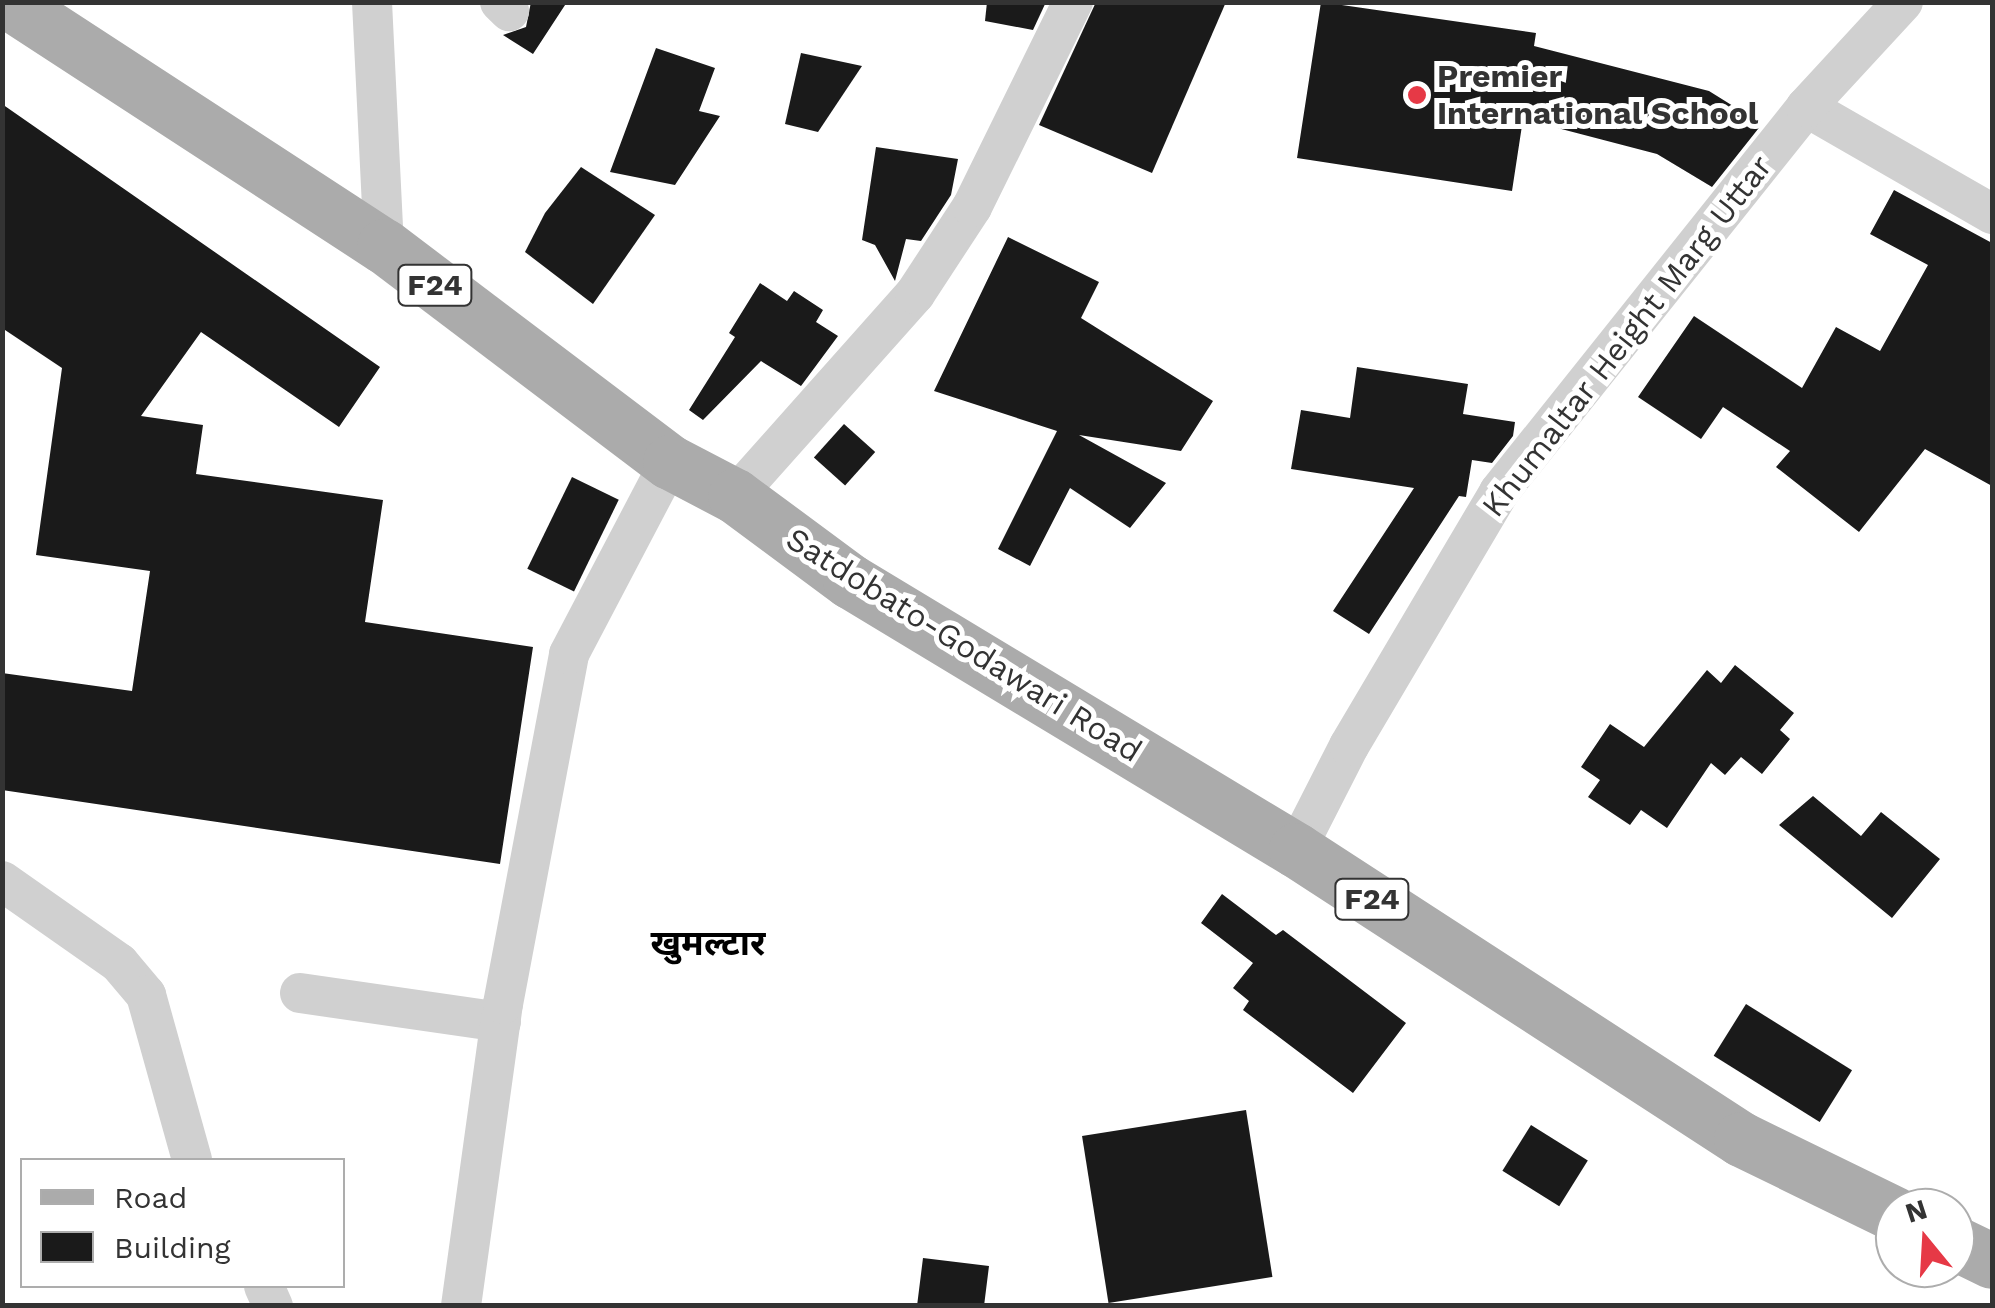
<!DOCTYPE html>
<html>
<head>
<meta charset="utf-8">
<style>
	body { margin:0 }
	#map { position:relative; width:1995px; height:1308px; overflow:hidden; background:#fff; font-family:"Work Sans","Noto Sans Devanagari",sans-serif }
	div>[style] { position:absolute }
	.building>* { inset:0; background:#1a1a1a; transform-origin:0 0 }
	.minor>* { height:40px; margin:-20px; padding:0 20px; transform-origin:20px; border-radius:20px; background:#d0d0d0 }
	.primary>* { height:55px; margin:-27.5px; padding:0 27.5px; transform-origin:27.5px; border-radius:27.5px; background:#ababab }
	.dots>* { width:28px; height:28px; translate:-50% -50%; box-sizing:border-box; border:5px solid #fff; border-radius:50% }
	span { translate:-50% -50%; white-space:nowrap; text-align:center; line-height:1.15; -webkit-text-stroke:10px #fff; paint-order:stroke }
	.shield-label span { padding:2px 8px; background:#fff; border:2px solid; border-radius:8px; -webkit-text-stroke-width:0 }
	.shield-label { font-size:30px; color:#333; font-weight:700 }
	.poi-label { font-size:32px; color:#333; font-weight:700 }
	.left { translate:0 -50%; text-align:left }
	.street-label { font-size:32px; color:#333 }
	.neighbourhood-label { font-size:35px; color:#000; font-weight:700 }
	.frame { position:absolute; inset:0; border:5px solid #333; pointer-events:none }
	.legend { position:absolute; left:20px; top:1158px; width:325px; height:130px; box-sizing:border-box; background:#fff; border:2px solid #adadad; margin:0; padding:12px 18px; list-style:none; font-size:30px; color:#333 }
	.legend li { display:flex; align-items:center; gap:20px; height:50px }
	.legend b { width:50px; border:2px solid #adadad }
	.north { position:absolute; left:1875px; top:1188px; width:100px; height:100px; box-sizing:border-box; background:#fff; border:2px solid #adadad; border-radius:50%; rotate:342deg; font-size:28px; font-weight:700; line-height:40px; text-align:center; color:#333 }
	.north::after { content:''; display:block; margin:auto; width:35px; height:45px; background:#e63946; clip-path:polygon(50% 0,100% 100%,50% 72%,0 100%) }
</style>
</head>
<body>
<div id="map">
	<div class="building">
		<i style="clip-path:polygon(531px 2px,567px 2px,533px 54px,503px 35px,526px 27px)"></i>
		<i style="clip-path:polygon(987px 2px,1046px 2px,1033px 30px,985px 21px)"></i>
		<i style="clip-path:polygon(1096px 2px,1226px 2px,1152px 173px,1039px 125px)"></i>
		<i style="clip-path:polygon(1321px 2px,1536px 33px,1534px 46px,1709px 91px,1762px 124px,1712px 187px,1657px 154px,1523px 119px,1512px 191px,1297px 158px)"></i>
		<i style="clip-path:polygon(656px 48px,715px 68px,699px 111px,720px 116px,675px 185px,610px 172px)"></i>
		<i style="clip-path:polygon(801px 53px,862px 66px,818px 132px,785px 124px)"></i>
		<i style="clip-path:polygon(2px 104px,380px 367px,339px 427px,201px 332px,141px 416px,203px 425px,196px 474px,383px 500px,365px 622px,533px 647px,500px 864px,2px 790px,2px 673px,132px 691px,150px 571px,36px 555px,62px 368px,2px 328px)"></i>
		<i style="clip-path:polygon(876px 147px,958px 159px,951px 195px,921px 241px,906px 239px,895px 281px,875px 245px,862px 240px)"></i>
		<i style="clip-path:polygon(581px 167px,655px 215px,593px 304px,525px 252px,545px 213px)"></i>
		<i style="clip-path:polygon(1894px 190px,1992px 243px,1992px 486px,1925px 449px,1859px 532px,1776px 467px,1790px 451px,1723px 407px,1701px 439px,1638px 397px,1694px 316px,1802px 388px,1836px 327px,1880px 351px,1928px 265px,1870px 234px)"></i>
		<i style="clip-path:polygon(1008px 237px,1099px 282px,1081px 318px,1213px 401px,1181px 451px,1079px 435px,1166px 483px,1130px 528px,1070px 488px,1030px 566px,998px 549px,1057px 431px,934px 391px)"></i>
		<i style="clip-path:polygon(760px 283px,787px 301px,794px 291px,823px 310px,816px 322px,838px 336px,801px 386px,761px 361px,703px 420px,689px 410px,735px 337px,729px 333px)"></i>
		<i style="clip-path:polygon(1357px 367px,1468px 384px,1463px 414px,1515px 422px,1513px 436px,1492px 463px,1472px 460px,1466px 497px,1459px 496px,1369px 634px,1333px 611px,1414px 488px,1291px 469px,1301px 410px,1350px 418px)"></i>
		<i style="left:844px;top:424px;width:42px;height:45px;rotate:42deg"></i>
		<i style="left:572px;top:477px;width:52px;height:102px;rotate:26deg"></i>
		<i style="clip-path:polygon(1735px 665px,1794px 713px,1780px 730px,1790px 739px,1762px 774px,1741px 757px,1725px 775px,1711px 763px,1667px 828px,1641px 810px,1630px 825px,1588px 797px,1600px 780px,1581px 767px,1610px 724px,1644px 747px,1707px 670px,1721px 683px)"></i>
		<i style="clip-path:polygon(1813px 796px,1861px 836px,1881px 812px,1940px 859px,1892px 918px,1779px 825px)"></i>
		<i style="clip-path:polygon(1222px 894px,1276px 935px,1283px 930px,1406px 1023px,1353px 1093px,1243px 1010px,1249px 1001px,1233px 988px,1253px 963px,1201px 923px)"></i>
		<i style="left:1746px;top:1004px;width:125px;height:61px;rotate:32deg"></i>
		<i style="left:1246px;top:1110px;width:169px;height:166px;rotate:81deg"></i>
		<i style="left:1531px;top:1125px;width:67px;height:54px;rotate:32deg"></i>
		<i style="clip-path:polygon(923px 1258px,989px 1266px,984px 1306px,917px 1306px)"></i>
	</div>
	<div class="minor">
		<i style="left:372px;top:2px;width:244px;rotate:87.2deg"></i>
		<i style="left:500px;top:2px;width:13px;rotate:45deg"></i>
		<i style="left:1806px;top:107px;width:215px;rotate:29.9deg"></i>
		<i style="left:735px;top:496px;width:271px;rotate:-48.3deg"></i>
		<i style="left:915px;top:294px;width:104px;rotate:-56.8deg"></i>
		<i style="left:972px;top:207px;width:229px;rotate:-63.8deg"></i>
		<i style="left:1296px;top:850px;width:117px;rotate:-63deg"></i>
		<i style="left:1349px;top:746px;width:295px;rotate:-59.4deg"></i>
		<i style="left:1499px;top:492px;width:492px;rotate:-51.4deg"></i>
		<i style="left:1806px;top:107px;width:143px;rotate:-47.3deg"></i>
		<i style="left:2px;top:881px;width:143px;rotate:35deg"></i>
		<i style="left:119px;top:963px;width:42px;rotate:49.8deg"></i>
		<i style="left:146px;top:995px;width:171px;rotate:74.4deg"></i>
		<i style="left:300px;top:993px;width:203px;rotate:8.2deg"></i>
		<i style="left:264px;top:1286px;width:22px;rotate:66deg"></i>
		<i style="left:461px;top:1306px;width:305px;rotate:-82.1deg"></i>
		<i style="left:503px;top:1004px;width:356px;rotate:-79.3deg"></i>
		<i style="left:569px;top:654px;width:217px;rotate:-62.3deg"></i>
	</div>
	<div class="primary">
		<i style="left:9px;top:2px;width:447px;rotate:33.1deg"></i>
		<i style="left:384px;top:246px;width:358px;rotate:37.1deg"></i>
		<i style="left:670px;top:462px;width:73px;rotate:27.6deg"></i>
		<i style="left:735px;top:496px;width:143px;rotate:36.5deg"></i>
		<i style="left:850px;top:581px;width:521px;rotate:31.1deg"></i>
		<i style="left:1296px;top:850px;width:531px;rotate:33deg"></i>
		<i style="left:1741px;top:1139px;width:171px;rotate:26deg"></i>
		<i style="left:1955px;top:1243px;width:41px;rotate:25.9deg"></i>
	</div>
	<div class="dots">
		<i style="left:1417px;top:95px;background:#e63946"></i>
	</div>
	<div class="shield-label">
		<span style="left:435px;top:285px">F24</span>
		<span style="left:1372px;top:899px">F24</span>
	</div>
	<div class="poi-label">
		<span class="left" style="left:1437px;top:95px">Premier<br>International School</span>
	</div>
	<div class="street-label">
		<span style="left:1627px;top:336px;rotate:-52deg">Khumaltar Height Marg Uttar</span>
		<span style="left:964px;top:645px;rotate:32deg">Satdobato-Godawari Road</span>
	</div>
	<div class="neighbourhood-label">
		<span style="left:708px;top:943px">खुमल्टार</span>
	</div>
	<div class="frame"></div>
	<ul class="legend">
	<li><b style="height:12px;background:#ababab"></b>Road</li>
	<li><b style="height:28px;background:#1a1a1a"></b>Building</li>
	</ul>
	<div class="north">N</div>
</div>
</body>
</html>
